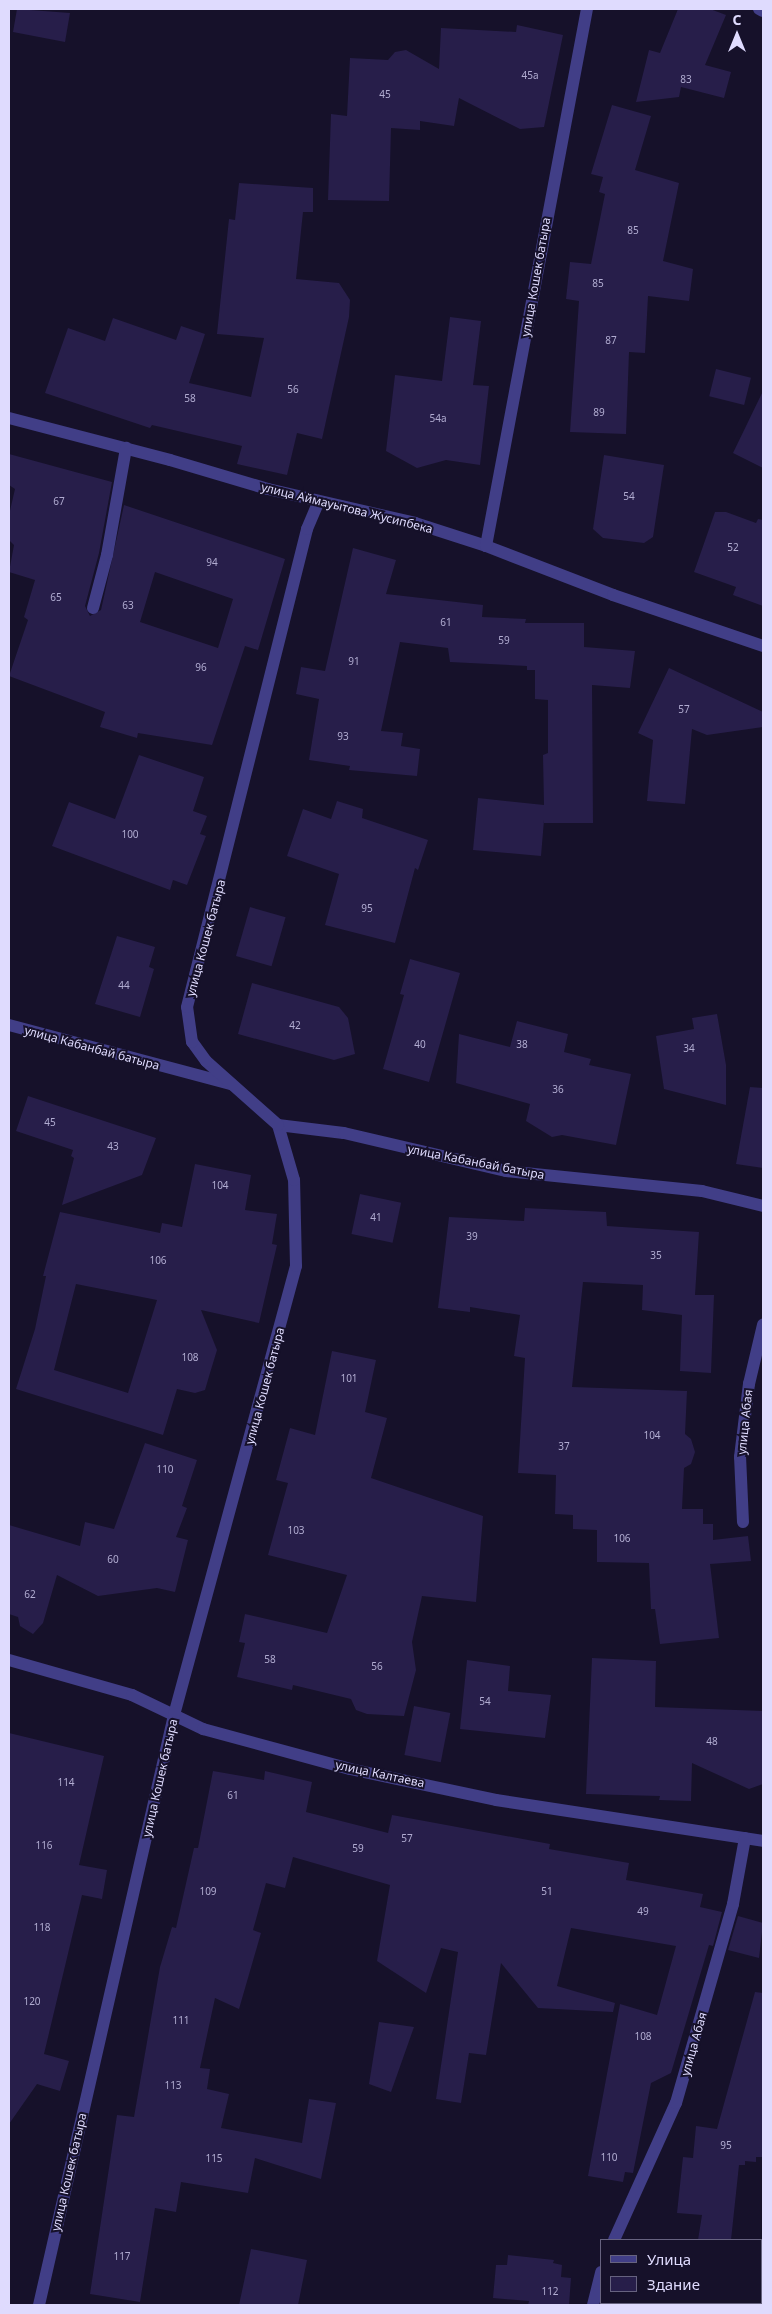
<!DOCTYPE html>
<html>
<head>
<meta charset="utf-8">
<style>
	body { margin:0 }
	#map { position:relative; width:772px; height:2314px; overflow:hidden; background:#16112a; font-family:"Noto Sans",sans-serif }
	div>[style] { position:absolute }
	.building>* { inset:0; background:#271e4a; transform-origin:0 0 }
	.minor>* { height:12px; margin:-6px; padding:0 6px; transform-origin:6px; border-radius:6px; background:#413e87 }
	span { translate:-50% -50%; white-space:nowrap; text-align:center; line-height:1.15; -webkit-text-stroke:4px #16112a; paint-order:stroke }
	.number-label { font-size:10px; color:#b1acd1 }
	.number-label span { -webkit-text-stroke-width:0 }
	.street-label { font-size:12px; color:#dfdbfe }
	.frame { position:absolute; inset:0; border:10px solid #dfdbfe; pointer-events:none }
	.legend { position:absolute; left:600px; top:2239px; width:162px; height:65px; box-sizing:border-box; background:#16112a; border:1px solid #66627f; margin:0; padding:6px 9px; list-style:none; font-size:15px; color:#dfdbfe }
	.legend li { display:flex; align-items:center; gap:10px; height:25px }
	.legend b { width:25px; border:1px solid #66627f }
	.north { position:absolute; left:712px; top:10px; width:50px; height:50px; -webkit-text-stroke:4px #16112a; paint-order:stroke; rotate:0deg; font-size:14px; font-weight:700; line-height:20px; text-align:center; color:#dfdbfe }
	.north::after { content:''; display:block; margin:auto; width:18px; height:22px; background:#dfdbfe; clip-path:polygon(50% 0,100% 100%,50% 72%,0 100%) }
</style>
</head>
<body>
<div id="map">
	<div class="building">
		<i style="clip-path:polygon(17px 9px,70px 13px,65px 42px,13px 32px)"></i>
		<i style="clip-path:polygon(678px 9px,710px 9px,726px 15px,705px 65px,731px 72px,724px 98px,681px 87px,679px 97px,636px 102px,649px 50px,660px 53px)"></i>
		<i style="clip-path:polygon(517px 25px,563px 35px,544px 127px,520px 129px,459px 98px,454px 126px,420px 121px,420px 130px,391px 128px,389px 201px,328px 200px,331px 114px,347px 116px,350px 58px,388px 60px,395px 52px,406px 50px,439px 69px,441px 28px,516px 32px)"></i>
		<i style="clip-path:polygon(612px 105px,651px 116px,635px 170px,679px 183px,663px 261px,693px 269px,689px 301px,648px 296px,645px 353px,629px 352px,626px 434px,570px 432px,579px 301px,566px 299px,570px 262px,591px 264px,605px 194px,599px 192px,603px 177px,591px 174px)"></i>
		<i style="clip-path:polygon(239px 183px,313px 188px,313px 212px,303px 212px,296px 279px,339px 283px,350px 300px,349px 317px,322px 439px,297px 433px,287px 475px,237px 464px,242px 446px,152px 425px,150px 428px,45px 393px,68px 328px,105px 341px,113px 318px,176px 340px,181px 326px,205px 334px,189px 383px,251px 397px,264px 338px,217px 334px,229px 219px,235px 220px)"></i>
		<i style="clip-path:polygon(450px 317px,481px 321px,473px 385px,489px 386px,480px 465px,446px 460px,417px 468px,386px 451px,395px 375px,442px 381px)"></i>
		<i style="left:716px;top:369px;width:36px;height:28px;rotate:14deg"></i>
		<i style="clip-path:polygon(763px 391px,763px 468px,733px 453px)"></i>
		<i style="clip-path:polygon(evenodd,9px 454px,112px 482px,99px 553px,85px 606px,90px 616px,101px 610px,124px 505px,285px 559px,258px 650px,245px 646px,212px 745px,138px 733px,137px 738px,100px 727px,105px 712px,9px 676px,28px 620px,24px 617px,35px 580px,9px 572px,14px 545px,9px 540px,9px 515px,15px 489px,9px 485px,9px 454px,155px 572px,233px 599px,218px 648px,140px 622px,155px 572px)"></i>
		<i style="clip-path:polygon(604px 455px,664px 465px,653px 537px,644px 543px,603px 538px,593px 529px)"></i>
		<i style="clip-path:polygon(715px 512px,726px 512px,756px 523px,758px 519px,763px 520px,763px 606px,733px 595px,736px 587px,694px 572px)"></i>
		<i style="clip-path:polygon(353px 548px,396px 560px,386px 594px,483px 605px,482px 617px,526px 619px,525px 623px,584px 623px,584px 647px,635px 651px,630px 688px,592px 685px,593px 823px,544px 823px,544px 820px,541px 856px,473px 850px,478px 798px,544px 805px,543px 755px,548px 753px,548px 700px,535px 699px,535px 670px,527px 670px,527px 666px,450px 662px,448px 648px,400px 642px,381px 731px,403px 733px,401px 746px,420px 749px,417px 776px,349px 770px,350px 766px,309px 760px,319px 699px,296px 694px,301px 667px,325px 671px)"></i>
		<i style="clip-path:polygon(669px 668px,763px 712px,763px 727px,707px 735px,692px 729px,685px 804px,647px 801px,653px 740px,638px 733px)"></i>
		<i style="clip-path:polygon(139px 755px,204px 777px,193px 811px,207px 816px,200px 834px,206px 836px,187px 885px,173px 880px,170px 890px,52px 846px,69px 802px,115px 819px)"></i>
		<i style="clip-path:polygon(337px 801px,363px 809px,362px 818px,428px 840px,418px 870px,415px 868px,395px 943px,325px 925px,339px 874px,287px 856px,303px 809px,331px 819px)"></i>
		<i style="left:250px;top:907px;width:37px;height:51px;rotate:16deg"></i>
		<i style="clip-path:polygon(117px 936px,155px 947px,149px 967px,154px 969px,140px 1017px,95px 1004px)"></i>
		<i style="clip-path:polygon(410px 959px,460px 973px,429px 1082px,383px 1069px,404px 995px,400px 994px)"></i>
		<i style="clip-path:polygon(252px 983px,339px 1007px,348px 1018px,355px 1054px,334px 1060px,238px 1034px)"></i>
		<i style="clip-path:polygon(717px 1014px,726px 1065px,726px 1105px,664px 1089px,656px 1036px,694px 1029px,692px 1018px)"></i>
		<i style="clip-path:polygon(517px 1021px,568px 1034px,564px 1052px,591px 1059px,589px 1065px,631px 1074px,616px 1145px,562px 1135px,552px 1137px,526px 1121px,530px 1104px,456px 1083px,459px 1034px,510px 1047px)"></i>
		<i style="clip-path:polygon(750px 1087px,763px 1088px,763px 1168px,736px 1164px)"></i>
		<i style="clip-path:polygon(28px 1096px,156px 1138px,142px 1175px,62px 1205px,74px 1158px,71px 1156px,73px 1150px,16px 1131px)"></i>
		<i style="clip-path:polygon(evenodd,195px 1164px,251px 1175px,245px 1210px,277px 1214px,272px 1244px,277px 1245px,259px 1323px,201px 1310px,217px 1350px,210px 1373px,205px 1390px,195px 1393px,177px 1389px,163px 1435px,16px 1389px,35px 1329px,46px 1276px,43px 1276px,60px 1212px,160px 1233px,162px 1223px,182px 1227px,195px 1164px,76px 1284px,157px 1300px,128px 1393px,54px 1370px,76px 1284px)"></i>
		<i style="left:360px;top:1194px;width:42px;height:41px;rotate:12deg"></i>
		<i style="clip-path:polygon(525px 1208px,606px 1212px,607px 1226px,699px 1232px,695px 1295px,714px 1295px,711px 1373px,680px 1371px,682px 1315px,642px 1310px,643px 1285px,583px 1282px,572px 1387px,687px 1391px,685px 1434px,691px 1439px,695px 1452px,691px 1464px,684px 1468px,682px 1509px,703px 1509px,703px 1524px,713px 1524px,713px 1540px,748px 1536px,751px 1561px,710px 1564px,719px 1638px,660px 1644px,655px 1609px,651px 1609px,649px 1563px,597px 1562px,597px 1530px,573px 1529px,573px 1515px,555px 1514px,556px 1475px,518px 1473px,525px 1358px,514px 1356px,520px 1315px,470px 1307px,470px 1312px,438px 1308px,449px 1217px,524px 1221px)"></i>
		<i style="clip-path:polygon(332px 1351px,376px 1360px,365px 1412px,387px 1418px,371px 1478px,483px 1516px,476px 1602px,422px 1596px,412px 1642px,416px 1670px,404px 1716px,367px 1714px,356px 1710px,351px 1699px,293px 1685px,292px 1690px,237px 1677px,245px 1643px,239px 1642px,245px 1614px,327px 1633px,347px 1575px,268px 1555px,288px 1483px,276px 1480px,290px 1428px,315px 1435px)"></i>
		<i style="clip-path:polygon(145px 1443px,197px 1460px,182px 1506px,187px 1508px,176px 1537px,188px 1540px,175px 1592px,157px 1588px,98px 1596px,57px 1575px,43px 1623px,33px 1634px,20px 1626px,18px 1617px,9px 1614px,9px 1525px,80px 1546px,85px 1522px,114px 1529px)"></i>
		<i style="clip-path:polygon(592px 1658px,656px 1661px,655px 1707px,763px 1711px,763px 1784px,749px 1789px,692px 1763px,691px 1801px,659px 1800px,660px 1796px,586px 1794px)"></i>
		<i style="clip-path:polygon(467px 1660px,510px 1666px,508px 1691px,551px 1695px,545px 1738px,460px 1729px)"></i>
		<i style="left:414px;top:1706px;width:37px;height:50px;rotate:11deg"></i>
		<i style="clip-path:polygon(9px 1733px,104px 1756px,79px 1865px,107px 1870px,102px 1899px,82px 1895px,44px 2054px,69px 2061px,60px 2091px,37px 2084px,9px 2124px)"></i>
		<i style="clip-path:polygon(213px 1771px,264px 1780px,265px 1771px,312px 1782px,306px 1812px,388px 1833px,392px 1815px,550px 1844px,549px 1849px,629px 1863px,626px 1880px,703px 1894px,700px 1907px,722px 1912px,713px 1946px,709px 1945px,671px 2073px,651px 2083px,633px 2173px,625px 2172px,623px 2182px,588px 2176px,620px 2004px,657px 2015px,676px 1946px,571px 1928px,557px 1986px,615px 2003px,613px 2012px,538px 2008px,501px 1963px,486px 2055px,469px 2053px,461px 2103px,436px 2099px,458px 1952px,441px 1948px,426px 1993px,377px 1961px,390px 1885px,293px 1857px,285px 1888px,266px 1883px,253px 1930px,261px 1933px,239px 2009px,215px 1998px,200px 2068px,210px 2069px,207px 2089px,229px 2094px,221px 2128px,302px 2143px,309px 2099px,336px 2103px,321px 2179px,255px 2158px,248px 2193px,181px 2182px,176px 2212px,155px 2208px,140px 2302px,90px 2294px,117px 2115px,134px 2117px,160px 1967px,172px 1927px,176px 1928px,194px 1848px,198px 1848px)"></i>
		<i style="clip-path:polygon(738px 1916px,763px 1923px,759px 1958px,728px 1950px)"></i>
		<i style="clip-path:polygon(755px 1992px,763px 1993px,763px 2157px,756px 2157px,756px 2162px,745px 2161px,745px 2165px,739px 2165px,731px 2240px,698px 2240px,702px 2215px,677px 2213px,683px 2157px,693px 2158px,696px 2126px,717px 2129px)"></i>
		<i style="clip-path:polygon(379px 2022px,414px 2027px,391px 2092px,369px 2084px)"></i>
		<i style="clip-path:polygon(251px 2249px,307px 2260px,298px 2305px,239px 2305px)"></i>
		<i style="clip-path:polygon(508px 2255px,554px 2260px,553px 2263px,562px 2265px,561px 2277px,571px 2278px,569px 2305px,528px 2305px,529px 2301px,493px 2298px,496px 2265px,507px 2265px)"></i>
	</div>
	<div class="minor">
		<i style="left:759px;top:9px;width:4px;rotate:27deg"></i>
		<i style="left:9px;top:418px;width:166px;rotate:14.6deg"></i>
		<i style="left:170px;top:460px;width:102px;rotate:16.5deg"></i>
		<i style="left:268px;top:489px;width:151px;rotate:13deg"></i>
		<i style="left:415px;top:523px;width:75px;rotate:17.9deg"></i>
		<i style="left:486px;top:546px;width:136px;rotate:21.1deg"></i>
		<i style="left:613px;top:595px;width:158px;rotate:18.8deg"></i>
		<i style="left:486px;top:546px;width:546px;rotate:-79.35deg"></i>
		<i style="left:93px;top:608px;width:55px;rotate:-75.2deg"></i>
		<i style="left:107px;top:555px;width:109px;rotate:-79.9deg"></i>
		<i style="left:9px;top:1025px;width:230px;rotate:14.9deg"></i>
		<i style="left:278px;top:1125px;width:66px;rotate:6.9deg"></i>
		<i style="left:344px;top:1133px;width:166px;rotate:13.2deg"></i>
		<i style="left:506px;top:1171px;width:197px;rotate:5.8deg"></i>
		<i style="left:702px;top:1191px;width:63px;rotate:13.8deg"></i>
		<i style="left:743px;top:1522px;width:65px;rotate:-92.6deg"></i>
		<i style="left:740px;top:1457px;width:74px;rotate:-83deg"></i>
		<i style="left:749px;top:1384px;width:61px;rotate:-76.7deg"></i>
		<i style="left:9px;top:1660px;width:128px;rotate:15.9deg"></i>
		<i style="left:132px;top:1695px;width:79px;rotate:25.6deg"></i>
		<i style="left:203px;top:1729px;width:152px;rotate:15.2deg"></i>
		<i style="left:350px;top:1769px;width:149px;rotate:12deg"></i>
		<i style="left:496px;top:1800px;width:270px;rotate:8.7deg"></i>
		<i style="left:614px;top:2240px;width:150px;rotate:-65.7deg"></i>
		<i style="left:676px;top:2103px;width:207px;rotate:-74deg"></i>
		<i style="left:733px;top:1904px;width:67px;rotate:-79.7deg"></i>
		<i style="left:39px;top:2305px;width:605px;rotate:-77.11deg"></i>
		<i style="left:174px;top:1715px;width:465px;rotate:-74.8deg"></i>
		<i style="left:296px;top:1266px;width:86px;rotate:-91.3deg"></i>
		<i style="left:294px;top:1180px;width:57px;rotate:-106.2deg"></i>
		<i style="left:278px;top:1125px;width:96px;rotate:-138.4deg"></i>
		<i style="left:206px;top:1061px;width:24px;rotate:-126deg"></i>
		<i style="left:192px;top:1042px;width:35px;rotate:-98deg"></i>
		<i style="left:187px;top:1007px;width:493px;rotate:-75.9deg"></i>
		<i style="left:307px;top:529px;width:30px;rotate:-67deg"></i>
		<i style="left:593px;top:2305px;width:34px;rotate:-76deg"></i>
	</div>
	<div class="number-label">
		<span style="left:530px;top:76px">45а</span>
		<span style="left:686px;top:80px">83</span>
		<span style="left:385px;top:95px">45</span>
		<span style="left:633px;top:231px">85</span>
		<span style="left:598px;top:284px">85</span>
		<span style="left:611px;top:341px">87</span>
		<span style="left:293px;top:390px">56</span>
		<span style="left:190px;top:399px">58</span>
		<span style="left:599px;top:413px">89</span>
		<span style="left:438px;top:419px">54а</span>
		<span style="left:629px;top:497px">54</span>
		<span style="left:59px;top:502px">67</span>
		<span style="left:733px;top:548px">52</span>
		<span style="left:212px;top:563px">94</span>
		<span style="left:56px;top:598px">65</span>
		<span style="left:128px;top:606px">63</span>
		<span style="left:446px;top:623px">61</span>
		<span style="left:504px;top:641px">59</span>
		<span style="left:354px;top:662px">91</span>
		<span style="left:201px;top:668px">96</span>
		<span style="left:684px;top:710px">57</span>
		<span style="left:343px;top:737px">93</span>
		<span style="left:130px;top:835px">100</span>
		<span style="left:367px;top:909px">95</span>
		<span style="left:124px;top:986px">44</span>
		<span style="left:295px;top:1026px">42</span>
		<span style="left:420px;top:1045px">40</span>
		<span style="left:522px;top:1045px">38</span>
		<span style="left:689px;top:1049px">34</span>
		<span style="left:558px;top:1090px">36</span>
		<span style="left:50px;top:1123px">45</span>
		<span style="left:113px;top:1147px">43</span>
		<span style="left:220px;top:1186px">104</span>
		<span style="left:376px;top:1218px">41</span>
		<span style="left:472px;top:1237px">39</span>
		<span style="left:656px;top:1256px">35</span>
		<span style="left:158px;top:1261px">106</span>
		<span style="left:190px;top:1358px">108</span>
		<span style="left:349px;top:1379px">101</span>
		<span style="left:652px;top:1436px">104</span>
		<span style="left:564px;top:1447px">37</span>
		<span style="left:165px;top:1470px">110</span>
		<span style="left:296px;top:1531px">103</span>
		<span style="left:622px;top:1539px">106</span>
		<span style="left:113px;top:1560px">60</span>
		<span style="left:30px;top:1595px">62</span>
		<span style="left:270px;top:1660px">58</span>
		<span style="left:377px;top:1667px">56</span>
		<span style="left:485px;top:1702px">54</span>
		<span style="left:712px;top:1742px">48</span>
		<span style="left:66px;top:1783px">114</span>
		<span style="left:233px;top:1796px">61</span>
		<span style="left:407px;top:1839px">57</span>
		<span style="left:44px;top:1846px">116</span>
		<span style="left:358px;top:1849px">59</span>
		<span style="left:208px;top:1892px">109</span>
		<span style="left:547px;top:1892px">51</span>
		<span style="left:643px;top:1912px">49</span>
		<span style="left:42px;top:1928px">118</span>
		<span style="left:32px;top:2002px">120</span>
		<span style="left:181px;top:2021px">111</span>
		<span style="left:643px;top:2037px">108</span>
		<span style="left:173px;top:2086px">113</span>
		<span style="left:726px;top:2146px">95</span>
		<span style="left:609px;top:2158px">110</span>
		<span style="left:214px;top:2159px">115</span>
		<span style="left:122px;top:2257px">117</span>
		<span style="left:550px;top:2292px">112</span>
	</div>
	<div class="street-label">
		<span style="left:536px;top:277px;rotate:-80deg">улица Кошек батыра</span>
		<span style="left:347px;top:508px;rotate:14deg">улица Аймауытова Жусипбека</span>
		<span style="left:206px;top:938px;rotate:-75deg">улица Кошек батыра</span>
		<span style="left:92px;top:1048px;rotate:15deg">улица Кабанбай батыра</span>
		<span style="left:476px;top:1162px;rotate:11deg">улица Кабанбай батыра</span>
		<span style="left:265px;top:1386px;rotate:-75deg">улица Кошек батыра</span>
		<span style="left:745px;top:1422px;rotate:-84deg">улица Абая</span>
		<span style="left:380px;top:1774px;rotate:12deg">улица Калтаева</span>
		<span style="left:160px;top:1778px;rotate:-77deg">улица Кошек батыра</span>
		<span style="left:694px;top:2044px;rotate:-74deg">улица Абая</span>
		<span style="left:69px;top:2172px;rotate:-77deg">улица Кошек батыра</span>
	</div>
	<div class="frame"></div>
	<ul class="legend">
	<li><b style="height:6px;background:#413e87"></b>Улица</li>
	<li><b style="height:14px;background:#271e4a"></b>Здание</li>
	</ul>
	<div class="north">С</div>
</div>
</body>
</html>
